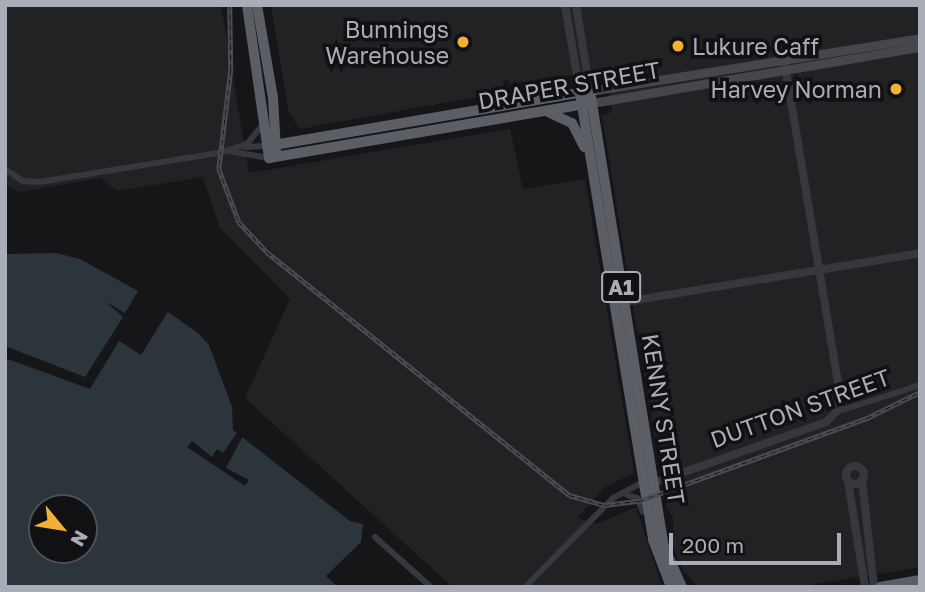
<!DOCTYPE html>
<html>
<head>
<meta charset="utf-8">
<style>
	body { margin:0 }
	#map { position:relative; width:925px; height:592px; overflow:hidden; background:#161618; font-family:"Golos Text",sans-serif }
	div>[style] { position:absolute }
	.built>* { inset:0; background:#222225 }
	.water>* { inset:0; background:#2c353c }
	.pier>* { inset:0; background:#161618 }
	.minor>* { height:6px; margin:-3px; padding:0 3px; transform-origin:3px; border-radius:3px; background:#37383d }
	.tertiary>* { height:8px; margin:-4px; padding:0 4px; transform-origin:4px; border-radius:4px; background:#37383d }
	.tertiary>.ring { margin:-4px; padding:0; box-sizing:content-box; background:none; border:8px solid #37383d; border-radius:50% }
	.secondary>* { height:9px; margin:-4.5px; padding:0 4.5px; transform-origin:4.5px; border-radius:4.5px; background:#45474d }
	.trunk>* { height:10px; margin:-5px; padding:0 5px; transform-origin:5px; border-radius:5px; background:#5b5e65 }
	.rail>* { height:4.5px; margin-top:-2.25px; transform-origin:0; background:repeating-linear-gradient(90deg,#111113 0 5px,#4a4c52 0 10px); box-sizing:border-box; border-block:2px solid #4a4c52 }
	.dots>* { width:19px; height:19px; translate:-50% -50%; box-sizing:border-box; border:4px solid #111113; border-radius:50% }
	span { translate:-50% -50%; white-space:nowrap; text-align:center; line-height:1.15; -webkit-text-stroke:7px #111113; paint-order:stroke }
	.shield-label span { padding:2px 5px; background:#111113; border:2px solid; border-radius:5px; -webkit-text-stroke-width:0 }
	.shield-label { font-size:21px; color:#a8adb8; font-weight:700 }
	.poi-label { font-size:23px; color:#a8adb8 }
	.right { translate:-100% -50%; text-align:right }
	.left { translate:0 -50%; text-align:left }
	.street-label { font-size:23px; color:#a8adb8 }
	.frame { position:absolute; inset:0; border:7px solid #a8adb8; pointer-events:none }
	.north { position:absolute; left:28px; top:494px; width:70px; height:70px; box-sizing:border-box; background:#111113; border:2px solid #4d4f55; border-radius:50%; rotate:120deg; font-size:19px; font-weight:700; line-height:28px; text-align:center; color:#a8adb8 }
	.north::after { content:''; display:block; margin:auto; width:24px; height:32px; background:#f2b134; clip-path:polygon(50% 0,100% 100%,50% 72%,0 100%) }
	.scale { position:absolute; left:669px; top:533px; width:172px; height:32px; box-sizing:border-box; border:4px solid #a8adb8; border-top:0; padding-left:9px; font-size:21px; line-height:24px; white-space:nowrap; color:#a8adb8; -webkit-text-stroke:5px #111113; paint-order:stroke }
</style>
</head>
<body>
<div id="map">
	<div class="built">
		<i style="clip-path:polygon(5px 5px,221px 5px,249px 173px,510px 129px,523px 189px,585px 179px,634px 473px,605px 487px,577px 518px,596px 524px,636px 507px,662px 587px,455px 587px,447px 582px,245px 398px,290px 299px,220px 228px,203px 177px,118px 191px,100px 178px,21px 192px,5px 186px)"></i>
		<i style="clip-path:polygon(271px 5px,920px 5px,920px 567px,798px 587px,698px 587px,684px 572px,673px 547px,673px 516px,666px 507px,609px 159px,602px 116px,612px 112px,607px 79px,597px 71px,510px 84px,508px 79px,503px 80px,504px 92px,300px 129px,289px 113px)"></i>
	</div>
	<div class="water">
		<i style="clip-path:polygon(evenodd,56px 253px,80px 259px,138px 291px,198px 333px,209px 345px,232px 407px,233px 430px,350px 521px,363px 524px,361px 542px,326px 576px,338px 587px,5px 587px,5px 254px,56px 253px,42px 508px,84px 508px,84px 550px,42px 550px,42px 508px)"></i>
	</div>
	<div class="pier">
		<i style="clip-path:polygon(138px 291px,169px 310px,141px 355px,119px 341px,90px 389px,5px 358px,5px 346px,85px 377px,123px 317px,106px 302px,125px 313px)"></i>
		<i style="clip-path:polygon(239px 430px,244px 434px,226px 468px,249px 480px,245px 486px,187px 447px,192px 441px,212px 457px,217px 449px,223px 453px)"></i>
	</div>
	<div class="minor">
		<i style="left:246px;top:147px;width:22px;rotate:-3deg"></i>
		<i style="left:228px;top:151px;width:42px;rotate:9.7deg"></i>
		<i style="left:5px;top:169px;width:22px;rotate:34deg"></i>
		<i style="left:23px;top:181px;width:16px;rotate:4deg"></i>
		<i style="left:39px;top:182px;width:182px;rotate:-9.2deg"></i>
		<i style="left:219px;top:153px;width:29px;rotate:-18deg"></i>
		<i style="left:247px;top:144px;width:26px;rotate:-51deg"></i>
		<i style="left:836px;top:412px;width:88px;rotate:-17.8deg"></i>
		<i style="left:627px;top:495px;width:10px;rotate:17deg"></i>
		<i style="left:637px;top:498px;width:15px;rotate:67deg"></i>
		<i style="left:375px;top:537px;width:75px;rotate:41.8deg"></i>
		<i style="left:525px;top:587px;width:125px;rotate:-45.3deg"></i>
		<i style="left:613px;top:498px;width:34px;rotate:-28deg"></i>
	</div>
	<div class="tertiary">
		<i style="left:565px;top:5px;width:89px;rotate:80.3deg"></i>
		<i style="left:576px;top:5px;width:87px;rotate:80.8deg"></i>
		<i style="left:619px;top:303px;width:305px;rotate:-9.4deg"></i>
		<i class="ring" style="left:846px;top:466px;width:10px;height:10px"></i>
		<i style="left:862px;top:480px;width:108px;rotate:83.6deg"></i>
		<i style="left:848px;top:481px;width:107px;rotate:80.9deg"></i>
		<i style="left:653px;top:483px;width:183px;rotate:-19.4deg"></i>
		<i style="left:826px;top:422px;width:14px;rotate:-45deg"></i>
		<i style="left:836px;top:412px;width:13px;rotate:-67deg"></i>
		<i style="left:841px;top:400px;width:339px;rotate:-99.5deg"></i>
	</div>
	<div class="secondary">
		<i style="left:590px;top:91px;width:334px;rotate:-9.1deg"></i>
		<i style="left:592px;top:103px;width:333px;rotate:-9.7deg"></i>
	</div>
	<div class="trunk">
		<i style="left:247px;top:5px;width:155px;rotate:81.8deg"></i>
		<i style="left:269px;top:158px;width:322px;rotate:-9.7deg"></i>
		<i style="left:257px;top:5px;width:94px;rotate:80.2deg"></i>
		<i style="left:273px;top:98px;width:52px;rotate:86.7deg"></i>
		<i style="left:580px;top:93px;width:453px;rotate:80.7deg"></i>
		<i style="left:653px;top:540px;width:50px;rotate:69deg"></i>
		<i style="left:548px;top:112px;width:26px;rotate:25deg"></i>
		<i style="left:572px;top:123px;width:27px;rotate:63deg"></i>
		<i style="left:268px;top:146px;width:327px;rotate:-9.7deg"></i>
		<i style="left:590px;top:91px;width:462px;rotate:80.8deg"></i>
		<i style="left:664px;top:547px;width:44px;rotate:65.8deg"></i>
		<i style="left:880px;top:587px;width:41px;rotate:-9.9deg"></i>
	</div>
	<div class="rail">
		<i style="left:230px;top:5px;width:65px;rotate:89.1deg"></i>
		<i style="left:231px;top:70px;width:100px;rotate:96.9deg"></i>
		<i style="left:219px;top:169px;width:57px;rotate:69.3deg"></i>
		<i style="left:239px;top:222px;width:41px;rotate:47deg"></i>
		<i style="left:267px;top:252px;width:388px;rotate:38.8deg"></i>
		<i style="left:569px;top:495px;width:37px;rotate:16deg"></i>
		<i style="left:605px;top:505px;width:34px;rotate:-7deg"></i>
		<i style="left:639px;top:501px;width:243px;rotate:-20deg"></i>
		<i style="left:867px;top:418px;width:59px;rotate:-26.1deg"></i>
	</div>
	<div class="dots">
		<i style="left:463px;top:42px;background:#f2b134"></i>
		<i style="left:678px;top:46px;background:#f2b134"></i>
		<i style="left:896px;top:89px;background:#f2b134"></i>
	</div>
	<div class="shield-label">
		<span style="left:621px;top:287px">A1</span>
	</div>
	<div class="poi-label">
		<span class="right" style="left:449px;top:42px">Bunnings<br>Warehouse</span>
		<span class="left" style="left:692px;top:46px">Lukure Caff</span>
		<span class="right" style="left:882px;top:89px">Harvey Norman</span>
	</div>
	<div class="street-label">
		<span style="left:569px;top:85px;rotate:-10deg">DRAPER STREET</span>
		<span style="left:800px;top:408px;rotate:-20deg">DUTTON STREET</span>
		<span style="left:664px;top:419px;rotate:81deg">KENNY STREET</span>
	</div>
	<div class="frame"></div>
	<div class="north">N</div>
	<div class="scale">200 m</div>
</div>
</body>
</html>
